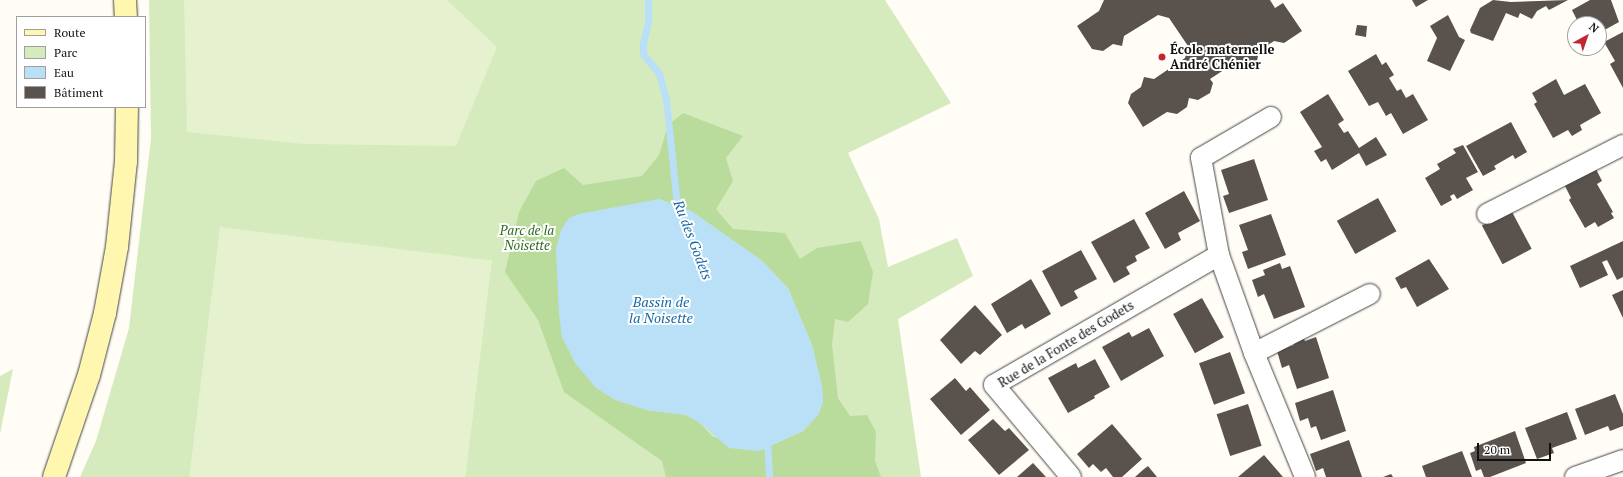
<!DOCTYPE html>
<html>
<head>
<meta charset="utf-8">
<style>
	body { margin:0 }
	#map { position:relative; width:1623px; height:477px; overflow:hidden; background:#fffdf5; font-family:"PT Serif",serif }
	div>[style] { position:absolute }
	.green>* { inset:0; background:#d5ebbd }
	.forest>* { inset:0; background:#b9dc9c }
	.pitch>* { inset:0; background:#e6f2cf; transform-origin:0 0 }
	.water>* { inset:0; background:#b9e0f7 }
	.stream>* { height:7px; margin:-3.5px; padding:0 3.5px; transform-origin:3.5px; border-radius:3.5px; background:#b9e0f7 }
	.building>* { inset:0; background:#5a524d; transform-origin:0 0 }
	.roads { filter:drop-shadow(0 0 1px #444) drop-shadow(0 0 1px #444) }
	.street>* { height:20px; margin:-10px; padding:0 10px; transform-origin:10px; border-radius:10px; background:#fff }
	.secondary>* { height:22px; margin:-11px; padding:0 11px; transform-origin:11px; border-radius:11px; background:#fff6b0 }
	.dots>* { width:11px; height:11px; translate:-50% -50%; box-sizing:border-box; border:2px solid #fff; border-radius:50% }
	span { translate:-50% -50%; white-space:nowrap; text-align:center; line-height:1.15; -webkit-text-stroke:4px #fff; paint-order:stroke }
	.poi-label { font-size:13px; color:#111; font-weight:700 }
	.left { translate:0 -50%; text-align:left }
	.park-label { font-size:13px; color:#2f6b1f; font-style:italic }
	.street-label { font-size:13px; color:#111 }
	.water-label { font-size:14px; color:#1768a6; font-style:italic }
	.legend { position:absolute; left:16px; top:16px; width:130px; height:92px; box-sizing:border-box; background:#fff; border:1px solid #a0a0a0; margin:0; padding:5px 7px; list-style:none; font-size:12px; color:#111 }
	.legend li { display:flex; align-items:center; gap:8px; height:20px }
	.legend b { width:20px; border:1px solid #a0a0a0 }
	.north { position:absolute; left:1567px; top:16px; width:40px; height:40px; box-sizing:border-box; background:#fff; border:1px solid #a0a0a0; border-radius:50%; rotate:40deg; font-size:11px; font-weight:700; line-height:16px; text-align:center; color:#111 }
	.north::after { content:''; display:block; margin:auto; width:14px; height:18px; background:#c4262e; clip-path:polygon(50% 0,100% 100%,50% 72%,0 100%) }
	.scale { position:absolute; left:1477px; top:443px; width:74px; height:18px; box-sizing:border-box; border:2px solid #111; border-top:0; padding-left:5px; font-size:12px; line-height:14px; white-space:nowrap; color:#111; -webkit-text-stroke:3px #fff; paint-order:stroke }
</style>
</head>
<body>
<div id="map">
	<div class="green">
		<i style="clip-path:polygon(149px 0,885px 0,951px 103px,848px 153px,879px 219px,888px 267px,957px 238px,973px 276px,898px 319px,921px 477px,80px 477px,96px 441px,129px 328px,151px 138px)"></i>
		<i style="clip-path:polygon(13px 369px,0 434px,0 376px)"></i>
	</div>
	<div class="forest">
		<i style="clip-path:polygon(evenodd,683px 113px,743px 136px,726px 158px,733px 181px,716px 209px,733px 229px,785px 233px,800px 259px,817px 248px,861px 241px,873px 272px,868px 304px,848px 322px,835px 319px,832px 345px,838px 398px,850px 416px,867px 415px,876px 432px,875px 461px,881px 477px,666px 477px,662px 461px,564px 392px,538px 320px,505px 272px,519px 212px,536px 181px,564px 168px,583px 185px,642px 176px,659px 155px,668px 125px,683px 113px,659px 199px,691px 211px,761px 260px,788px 288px,812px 345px,822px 387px,823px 402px,818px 415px,803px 431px,759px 451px,712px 436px,699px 422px,686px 415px,646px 410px,562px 337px,556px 249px,659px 199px)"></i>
	</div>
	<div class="pitch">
		<i style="clip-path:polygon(184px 0,447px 0,497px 47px,456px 146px,304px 144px,187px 132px)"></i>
		<i style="left:220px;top:227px;width:274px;height:252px;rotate:7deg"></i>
	</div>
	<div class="water">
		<i style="clip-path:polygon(659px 199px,691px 211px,761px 260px,788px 288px,812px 345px,822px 387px,823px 402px,818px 415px,803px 431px,759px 451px,729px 448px,699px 422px,686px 415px,646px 410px,615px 400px,596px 388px,575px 363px,562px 337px,559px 314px,556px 249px,561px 230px,569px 218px,579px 214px)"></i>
	</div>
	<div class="stream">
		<i style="left:648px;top:0;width:22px;rotate:90deg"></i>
		<i style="left:648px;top:22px;width:22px;rotate:103deg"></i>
		<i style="left:643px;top:43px;width:11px;rotate:90deg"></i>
		<i style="left:643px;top:54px;width:25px;rotate:50deg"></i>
		<i style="left:659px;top:73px;width:27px;rotate:75deg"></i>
		<i style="left:666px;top:99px;width:107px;rotate:84.1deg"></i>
		<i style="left:677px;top:205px;width:11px;rotate:68deg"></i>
		<i style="left:767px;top:438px;width:39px;rotate:87deg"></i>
	</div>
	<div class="building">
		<i style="clip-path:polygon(1104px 0,1270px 0,1275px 8px,1283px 3px,1302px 31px,1284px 43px,1274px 41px,1259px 51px,1257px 61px,1245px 69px,1233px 64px,1210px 79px,1213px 83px,1210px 93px,1198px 100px,1189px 98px,1187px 107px,1177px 114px,1167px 112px,1143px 127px,1128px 103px,1131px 94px,1141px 87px,1144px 77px,1154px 79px,1185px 58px,1188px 46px,1169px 18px,1158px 15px,1124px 36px,1122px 46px,1113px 44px,1103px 51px,1092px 49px,1077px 26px,1099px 11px)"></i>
		<i style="clip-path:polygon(1412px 0,1428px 0,1416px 7px)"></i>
		<i style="clip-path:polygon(1493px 0,1511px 2px,1568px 0,1549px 10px,1546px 6px,1537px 11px,1532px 19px,1520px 13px,1518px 18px,1506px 13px,1493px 41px,1471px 33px,1470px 30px,1480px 8px)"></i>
		<i style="clip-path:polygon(1590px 0,1611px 0,1619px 22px,1599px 33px,1599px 24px,1579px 24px,1572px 10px)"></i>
		<i style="clip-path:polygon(1448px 15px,1459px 37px,1465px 40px,1450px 71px,1427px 61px,1437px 38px,1430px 26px)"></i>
		<i style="clip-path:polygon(1357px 25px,1367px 26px,1366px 37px,1355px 35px)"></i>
		<i style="clip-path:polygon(1623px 32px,1623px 88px,1610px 64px,1615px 61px,1604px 42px)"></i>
		<i style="clip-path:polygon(1376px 54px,1382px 65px,1386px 62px,1394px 75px,1389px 78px,1397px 91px,1401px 89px,1406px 98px,1413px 94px,1428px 120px,1403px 134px,1391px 113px,1386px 116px,1378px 102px,1369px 106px,1348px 71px)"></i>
		<i style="clip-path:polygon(1556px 79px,1564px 95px,1585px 84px,1601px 113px,1580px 125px,1582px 130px,1572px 136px,1568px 130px,1553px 138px,1534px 104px,1537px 102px,1532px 93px)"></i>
		<i style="clip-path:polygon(1328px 94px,1344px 120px,1338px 124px,1344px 133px,1348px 131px,1359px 148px,1376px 137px,1387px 155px,1366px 166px,1359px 153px,1332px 170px,1326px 159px,1321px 162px,1314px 151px,1322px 147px,1300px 112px)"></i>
		<i style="clip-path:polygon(1511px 122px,1527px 152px,1515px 159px,1513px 155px,1494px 166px,1496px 169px,1483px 176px,1466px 146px)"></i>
		<i style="clip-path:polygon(1463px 145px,1478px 172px,1466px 178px,1473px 190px,1457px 199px,1454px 194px,1450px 196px,1452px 200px,1441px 206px,1425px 178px,1440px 169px,1437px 164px,1456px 153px,1453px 149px)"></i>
		<i style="clip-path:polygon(1254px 159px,1268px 200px,1229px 213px,1223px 196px,1229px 194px,1221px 170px)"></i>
		<i style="clip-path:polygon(1594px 165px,1602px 181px,1597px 184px,1613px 212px,1611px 213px,1614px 218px,1598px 227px,1595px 222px,1585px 228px,1569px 200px,1571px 198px,1563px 182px)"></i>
		<i style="clip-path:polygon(1184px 191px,1200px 221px,1178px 233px,1181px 240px,1165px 249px,1145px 213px)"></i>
		<i style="left:1378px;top:198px;width:38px;height:47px;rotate:61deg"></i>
		<i style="left:1511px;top:210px;width:44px;height:33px;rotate:62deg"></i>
		<i style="clip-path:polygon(1271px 214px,1286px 255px,1248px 269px,1242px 252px,1248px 250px,1239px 225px)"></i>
		<i style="clip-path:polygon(1134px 219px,1150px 248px,1135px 256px,1137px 261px,1126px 267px,1130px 274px,1114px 283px,1091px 242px)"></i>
		<i style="clip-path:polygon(1623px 241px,1623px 277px,1617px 280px,1607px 260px,1602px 262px,1608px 275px,1580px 288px,1570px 266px)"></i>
		<i style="clip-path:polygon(1081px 250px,1097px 279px,1074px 291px,1078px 298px,1061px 307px,1042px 271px)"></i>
		<i style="clip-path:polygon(1429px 259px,1449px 289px,1417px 307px,1406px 287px,1401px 289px,1395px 278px)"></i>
		<i style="clip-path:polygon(1280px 263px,1282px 269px,1290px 266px,1305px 307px,1274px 319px,1264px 294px,1258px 297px,1252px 280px,1265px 275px,1263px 270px)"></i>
		<i style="clip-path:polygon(1031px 279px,1051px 314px,1025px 329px,1022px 324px,1007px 333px,991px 304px)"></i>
		<i style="clip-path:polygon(1623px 290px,1623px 318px,1612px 295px)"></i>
		<i style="left:1202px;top:298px;width:45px;height:33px;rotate:61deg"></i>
		<i style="clip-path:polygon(975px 305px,1002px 335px,980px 355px,975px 351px,961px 364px,940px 340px)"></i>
		<i style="clip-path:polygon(1149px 328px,1164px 356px,1121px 381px,1102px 347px,1129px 332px,1132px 337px)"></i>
		<i style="clip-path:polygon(1303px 336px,1305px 341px,1316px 337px,1329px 378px,1297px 389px,1289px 365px,1282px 368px,1277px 351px,1294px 345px,1292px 340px)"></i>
		<i style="left:1230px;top:352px;width:44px;height:33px;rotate:70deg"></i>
		<i style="clip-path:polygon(1095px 359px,1110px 387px,1094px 396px,1095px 398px,1068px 413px,1048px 378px,1076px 363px,1078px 368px)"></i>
		<i style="clip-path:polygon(955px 378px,966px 391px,970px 387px,990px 410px,961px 435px,930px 399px)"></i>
		<i style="clip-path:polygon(1333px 390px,1346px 431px,1321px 440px,1316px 426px,1311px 428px,1308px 418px,1300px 421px,1295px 403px)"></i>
		<i style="clip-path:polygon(1615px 394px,1623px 414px,1623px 426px,1610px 431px,1608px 426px,1585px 435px,1575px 409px)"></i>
		<i style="left:1248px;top:404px;width:44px;height:33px;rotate:72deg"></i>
		<i style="clip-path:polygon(1567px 412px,1577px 439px,1552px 448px,1554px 453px,1537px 459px,1525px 428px)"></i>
		<i style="clip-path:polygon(993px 419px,1005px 431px,1009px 428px,1029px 450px,999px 475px,968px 440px)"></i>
		<i style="clip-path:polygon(1112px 424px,1142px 459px,1122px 477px,1113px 477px,1106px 468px,1101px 472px,1093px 464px,1089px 468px,1077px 454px)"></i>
		<i style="clip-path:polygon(1515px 431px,1526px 463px,1490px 477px,1484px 477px,1481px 469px,1476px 471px,1470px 453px,1475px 451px,1474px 447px)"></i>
		<i style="clip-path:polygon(1349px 440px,1362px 477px,1326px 477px,1323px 468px,1316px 471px,1310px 454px)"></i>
		<i style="clip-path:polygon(1462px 451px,1472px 477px,1426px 477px,1422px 466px)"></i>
		<i style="clip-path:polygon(1264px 455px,1283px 477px,1238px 477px)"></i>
		<i style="clip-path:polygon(1033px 463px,1046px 477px,1017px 477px)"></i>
		<i style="clip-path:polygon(1148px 466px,1157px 477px,1135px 477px,1144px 469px)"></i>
		<i style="clip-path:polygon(1391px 474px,1393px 477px,1383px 477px)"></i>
	</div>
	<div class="roads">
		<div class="street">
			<i style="left:1487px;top:214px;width:153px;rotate:-26.9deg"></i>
			<i style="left:1219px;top:255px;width:99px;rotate:-100.5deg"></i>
			<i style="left:1201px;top:158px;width:81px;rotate:-30.4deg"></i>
			<i style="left:1254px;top:353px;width:130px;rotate:-27deg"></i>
			<i style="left:1071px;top:477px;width:120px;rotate:-129.9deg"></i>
			<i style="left:994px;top:385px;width:260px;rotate:-30deg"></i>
			<i style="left:1219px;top:255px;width:104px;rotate:70.3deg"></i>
			<i style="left:1254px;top:353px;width:134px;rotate:67.6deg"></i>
			<i style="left:1575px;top:477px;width:51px;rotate:-19.5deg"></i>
		</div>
		<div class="secondary">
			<i style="left:125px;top:0;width:17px;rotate:87deg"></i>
			<i style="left:54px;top:477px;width:108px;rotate:-71.1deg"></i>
			<i style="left:89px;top:375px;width:64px;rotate:-75.5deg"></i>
			<i style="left:105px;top:313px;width:67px;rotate:-79.7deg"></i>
			<i style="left:117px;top:247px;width:85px;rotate:-84deg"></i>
			<i style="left:126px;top:162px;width:55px;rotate:-89deg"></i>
		</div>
	</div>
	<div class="dots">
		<i style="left:1162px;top:57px;background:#c4262e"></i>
	</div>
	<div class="poi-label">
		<span class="left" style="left:1170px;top:57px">École maternelle<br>André Chénier</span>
	</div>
	<div class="park-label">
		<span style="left:527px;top:238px">Parc de la<br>Noisette</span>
	</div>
	<div class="street-label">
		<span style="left:1066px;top:344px;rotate:-31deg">Rue de la Fonte des Godets</span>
	</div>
	<div class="water-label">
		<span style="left:693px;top:240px;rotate:69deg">Ru des Godets</span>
		<span style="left:661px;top:310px">Bassin de<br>la Noisette</span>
	</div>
	<ul class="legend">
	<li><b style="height:5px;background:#fff6b0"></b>Route</li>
	<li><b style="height:11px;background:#d5ebbd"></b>Parc</li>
	<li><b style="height:11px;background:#b9e0f7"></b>Eau</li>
	<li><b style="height:11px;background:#5a524d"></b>Bâtiment</li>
	</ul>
	<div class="north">N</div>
	<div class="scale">20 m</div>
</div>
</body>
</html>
